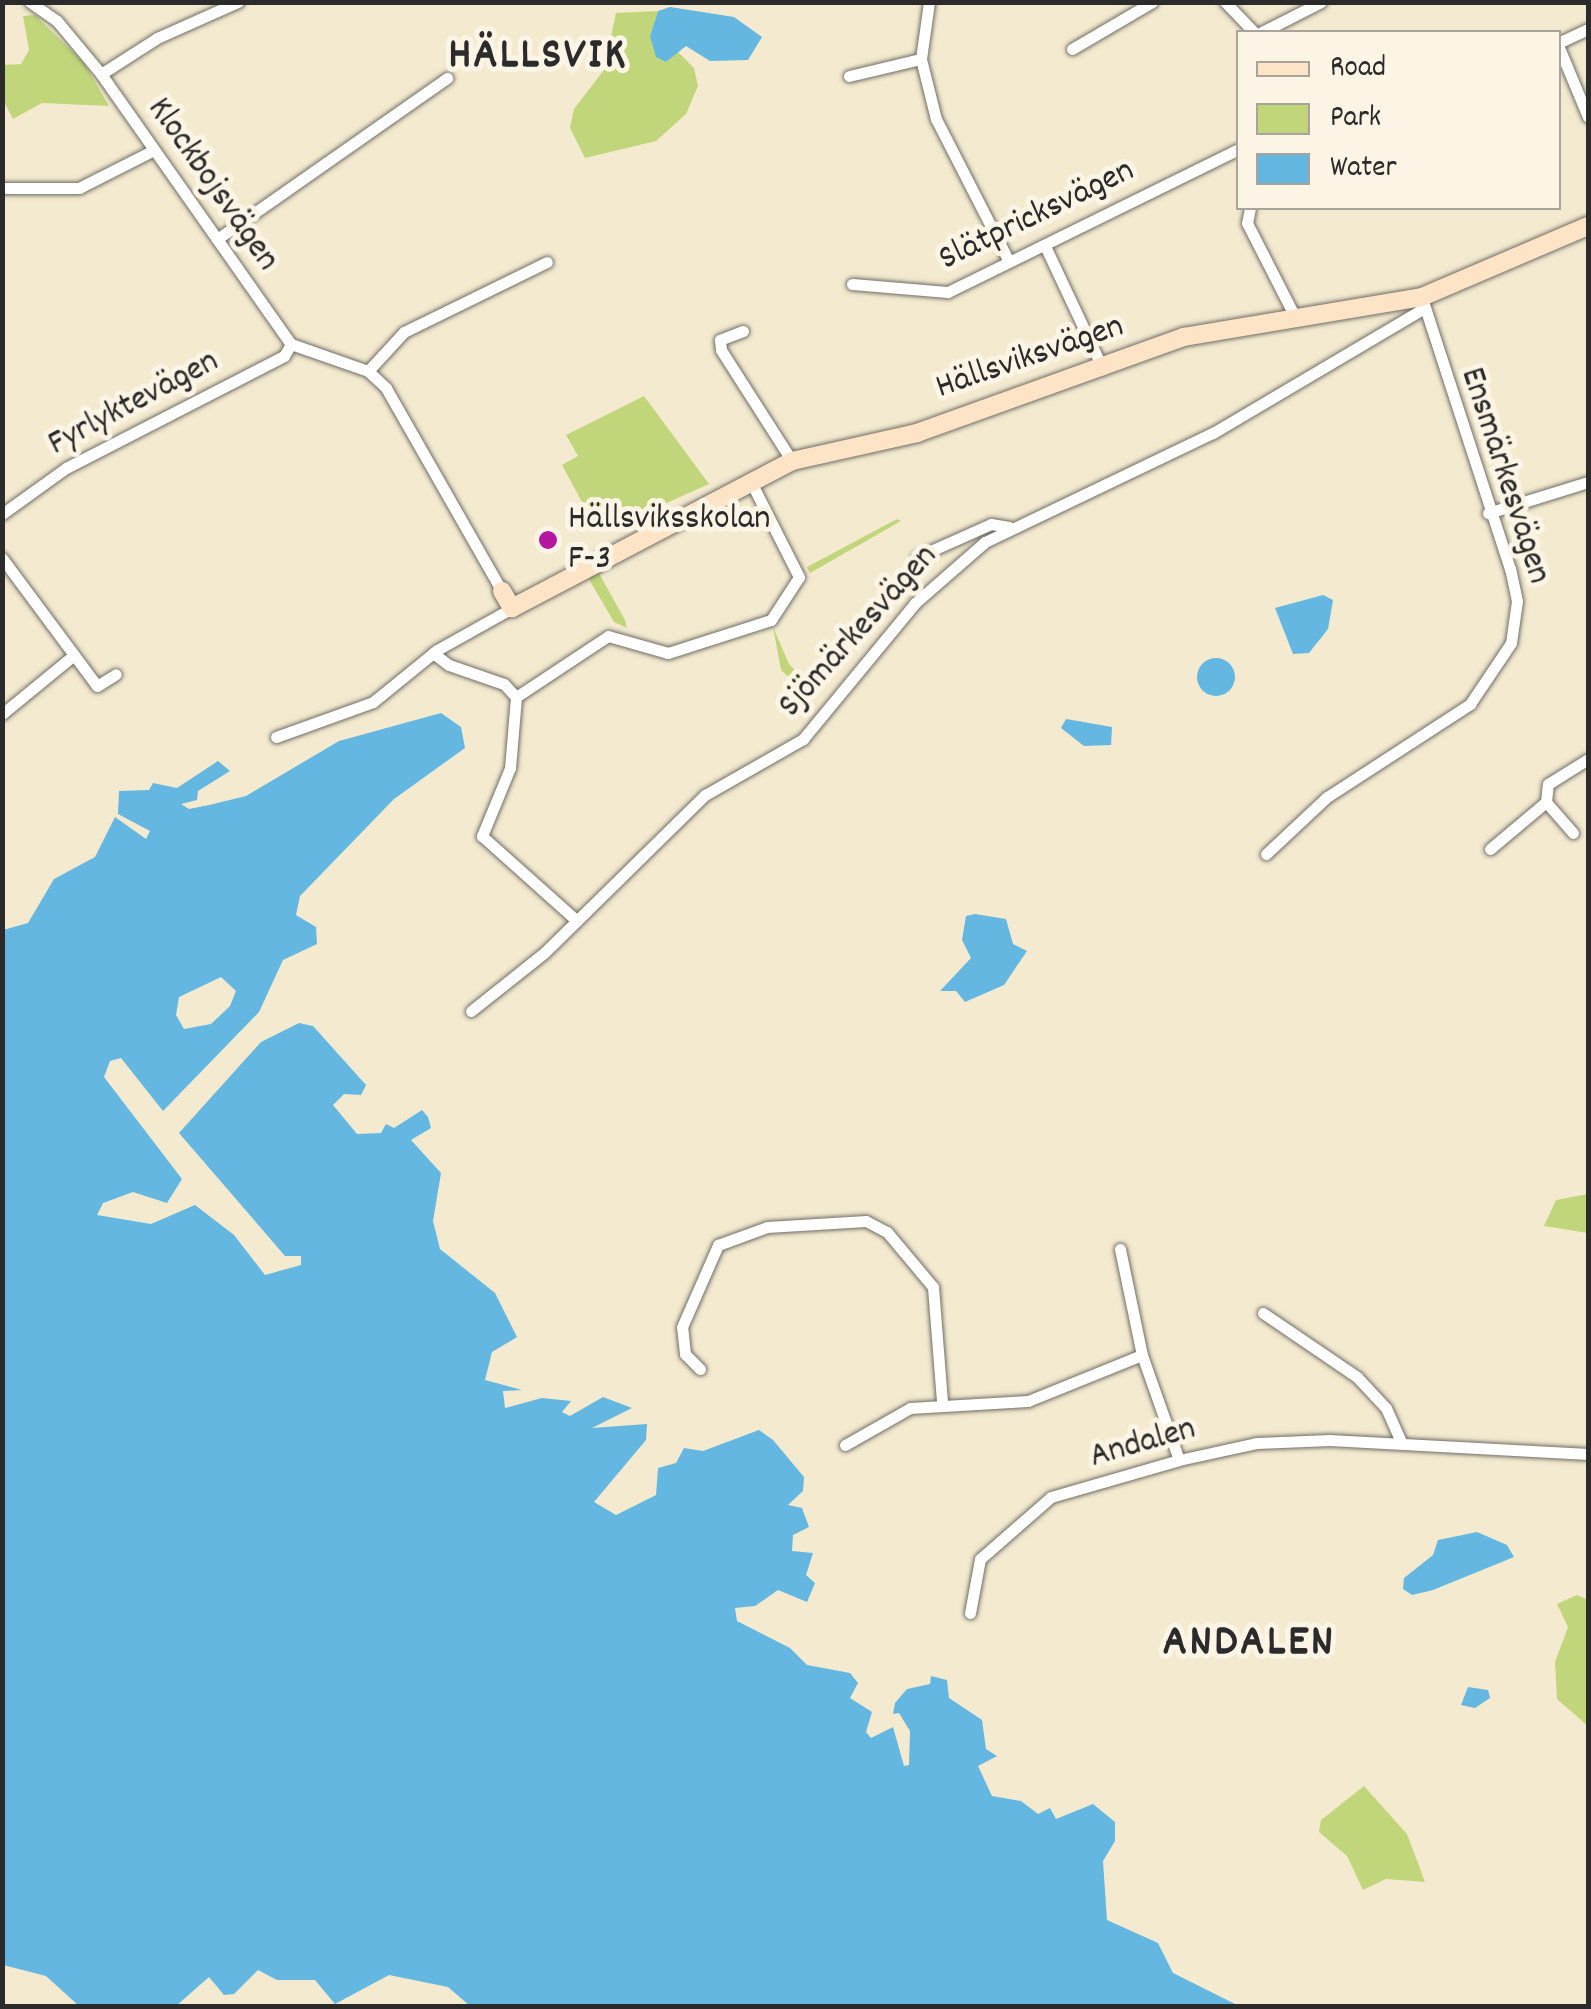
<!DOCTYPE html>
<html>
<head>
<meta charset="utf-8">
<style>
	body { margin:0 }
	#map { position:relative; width:1591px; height:2009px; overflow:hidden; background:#f3ead0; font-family:Dekko,sans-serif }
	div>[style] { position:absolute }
	.green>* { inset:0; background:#c1d67a }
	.water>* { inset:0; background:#64b7e0 }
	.round { border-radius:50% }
	.roads { filter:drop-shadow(0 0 2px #716e65) drop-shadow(0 0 2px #716e65) }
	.street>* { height:11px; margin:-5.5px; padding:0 5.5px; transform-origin:5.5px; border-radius:5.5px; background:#fff }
	.secondary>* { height:18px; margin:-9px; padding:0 9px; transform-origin:9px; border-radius:9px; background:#fee4c6 }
	.dots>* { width:28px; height:28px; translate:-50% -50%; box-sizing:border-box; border:5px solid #fcf5e5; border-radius:50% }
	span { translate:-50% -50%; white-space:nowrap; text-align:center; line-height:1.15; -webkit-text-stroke:10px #fcf5e5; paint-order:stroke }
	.street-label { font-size:35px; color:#2b2b2b }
	.poi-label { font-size:35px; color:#2b2b2b }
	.left { translate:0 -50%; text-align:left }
	.district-label { font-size:45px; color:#2b2b2b; font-weight:700; letter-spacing:2.5px }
	.frame { position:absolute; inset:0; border:5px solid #2b2b2b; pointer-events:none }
	.legend { position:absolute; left:1236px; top:30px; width:325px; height:180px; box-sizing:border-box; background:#fcf5e5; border:2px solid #a8a49b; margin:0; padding:12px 18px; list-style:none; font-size:30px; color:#2b2b2b }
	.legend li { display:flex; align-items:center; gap:20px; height:50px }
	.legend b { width:50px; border:2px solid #a8a49b }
</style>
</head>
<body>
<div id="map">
	<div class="green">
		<i style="clip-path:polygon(658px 11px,650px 36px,666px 62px,677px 51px,694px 68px,698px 86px,686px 114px,656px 141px,585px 158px,570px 128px,574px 109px,604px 70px,616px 13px)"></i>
		<i style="clip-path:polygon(35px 15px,84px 63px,109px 106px,42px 103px,13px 119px,3px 100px,2px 65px,21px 64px,29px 50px,23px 16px)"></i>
		<i style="clip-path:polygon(644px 396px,709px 484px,624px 522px,612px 500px,588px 513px,562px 465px,578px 456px,566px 435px)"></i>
		<i style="clip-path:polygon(897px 519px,901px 521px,810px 573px,807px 567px)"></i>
		<i style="clip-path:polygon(596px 568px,625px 620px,627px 628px,614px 622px,586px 574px)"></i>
		<i style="clip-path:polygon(773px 627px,789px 664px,808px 684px,805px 692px,781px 670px)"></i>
		<i style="clip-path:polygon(1588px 1194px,1588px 1233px,1544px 1226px,1556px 1200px)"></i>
		<i style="clip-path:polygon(1577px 1595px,1588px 1600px,1588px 1726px,1557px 1699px,1555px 1662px,1568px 1627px,1557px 1604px)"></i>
		<i style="clip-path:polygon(1364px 1786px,1407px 1834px,1425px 1882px,1386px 1879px,1363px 1890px,1347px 1856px,1319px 1832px,1321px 1820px)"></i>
	</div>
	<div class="water">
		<i style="clip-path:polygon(670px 7px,734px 17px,762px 37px,748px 60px,710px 61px,686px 46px,666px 62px,656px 57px,650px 36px,658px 11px)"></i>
		<i style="clip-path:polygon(1323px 595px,1333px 600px,1328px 629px,1309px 653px,1293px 654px,1275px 608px)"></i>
		<i class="round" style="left:1197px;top:658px;width:38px;height:38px"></i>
		<i style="clip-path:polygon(evenodd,441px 713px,461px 727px,465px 748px,394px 799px,300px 896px,296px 915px,316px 927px,317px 944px,283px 960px,259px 1012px,163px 1111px,121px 1058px,110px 1061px,104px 1077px,182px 1179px,167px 1203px,133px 1192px,103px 1203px,97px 1215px,151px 1224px,195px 1205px,234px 1235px,265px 1275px,301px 1265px,301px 1256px,285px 1256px,179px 1133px,261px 1042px,299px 1023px,313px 1026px,366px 1085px,361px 1095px,344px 1094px,333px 1105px,357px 1134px,381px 1133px,386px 1124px,394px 1128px,422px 1110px,428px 1117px,431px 1128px,411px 1140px,441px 1173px,433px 1221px,440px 1249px,495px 1293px,517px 1337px,492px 1352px,485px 1380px,522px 1390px,503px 1391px,505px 1408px,542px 1398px,571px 1401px,562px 1412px,570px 1416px,603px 1397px,632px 1408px,592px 1428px,647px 1424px,646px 1440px,594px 1502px,616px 1515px,656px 1495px,658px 1468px,676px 1463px,684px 1448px,703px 1451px,759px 1430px,773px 1440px,804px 1477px,803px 1491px,788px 1505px,802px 1508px,809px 1527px,793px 1535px,792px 1551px,813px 1553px,806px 1575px,815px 1583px,807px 1602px,778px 1590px,755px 1606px,735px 1608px,737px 1621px,790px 1648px,807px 1665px,850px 1673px,858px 1683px,850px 1698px,872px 1712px,866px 1732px,871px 1738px,893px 1727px,904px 1766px,909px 1765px,910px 1731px,899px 1713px,893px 1714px,895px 1703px,907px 1689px,930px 1684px,931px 1676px,947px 1680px,949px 1698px,982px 1720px,986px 1749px,997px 1756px,978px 1766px,992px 1796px,1021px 1801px,1038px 1814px,1050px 1808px,1056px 1819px,1093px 1804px,1115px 1822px,1115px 1841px,1103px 1861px,1107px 1920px,1158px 1943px,1173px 1973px,1239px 2006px,470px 2006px,448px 1987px,389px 1975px,335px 2004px,315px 1980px,277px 1980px,258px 1970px,234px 1994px,224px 1995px,209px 1977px,176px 2006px,79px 2006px,46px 1976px,3px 1965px,3px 930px,28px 923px,54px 879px,95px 857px,115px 817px,146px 839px,150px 831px,118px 814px,119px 791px,149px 790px,153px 783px,177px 788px,218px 761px,230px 771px,198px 791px,197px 800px,181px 804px,189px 809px,209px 805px,246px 796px,339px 741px,441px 713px,221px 977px,236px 991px,230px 1006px,211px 1024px,184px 1029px,176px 1015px,179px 997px,221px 977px)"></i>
		<i style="clip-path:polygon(1066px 719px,1112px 727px,1111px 745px,1084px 746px,1061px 728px)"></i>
		<i style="clip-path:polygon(975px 914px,1006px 919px,1013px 944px,1027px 951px,1004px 985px,965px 1002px,956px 991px,940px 991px,971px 958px,962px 940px,966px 916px)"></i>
		<i style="clip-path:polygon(1477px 1532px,1507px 1545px,1514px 1557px,1433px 1590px,1412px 1595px,1403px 1589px,1404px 1578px,1433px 1555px,1438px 1540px)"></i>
		<i style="clip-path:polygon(1468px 1687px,1488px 1690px,1490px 1698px,1475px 1708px,1461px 1705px)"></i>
	</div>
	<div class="roads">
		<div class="street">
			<i style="left:30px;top:2px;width:33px;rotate:35deg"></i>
			<i style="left:57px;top:21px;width:69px;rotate:50.3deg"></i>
			<i style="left:101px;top:74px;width:330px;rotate:54.9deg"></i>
			<i style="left:291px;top:344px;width:82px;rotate:19.3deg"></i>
			<i style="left:368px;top:371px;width:25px;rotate:43deg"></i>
			<i style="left:386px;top:388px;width:234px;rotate:60.3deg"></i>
			<i style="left:929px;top:2px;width:58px;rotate:98deg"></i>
			<i style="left:921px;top:59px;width:62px;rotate:76deg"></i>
			<i style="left:936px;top:119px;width:158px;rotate:62.9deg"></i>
			<i style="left:1225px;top:2px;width:42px;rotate:46deg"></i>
			<i style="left:1262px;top:32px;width:66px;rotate:-27deg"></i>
			<i style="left:1558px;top:43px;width:33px;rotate:-25deg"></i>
			<i style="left:1558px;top:45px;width:78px;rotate:67.4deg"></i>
			<i style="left:1072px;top:49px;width:93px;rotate:-30.4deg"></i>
			<i style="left:101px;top:74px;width:67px;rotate:-32.7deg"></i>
			<i style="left:157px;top:38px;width:89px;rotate:-24deg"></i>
			<i style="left:849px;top:76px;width:74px;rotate:-13.3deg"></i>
			<i style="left:2px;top:188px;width:77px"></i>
			<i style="left:79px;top:188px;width:82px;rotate:-26.9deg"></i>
			<i style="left:1250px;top:208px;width:15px;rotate:101deg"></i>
			<i style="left:1247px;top:223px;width:103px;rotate:62.9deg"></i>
			<i style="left:217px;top:239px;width:281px;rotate:-35deg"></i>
			<i style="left:1045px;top:246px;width:136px;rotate:64.8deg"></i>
			<i style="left:852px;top:284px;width:96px;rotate:4.8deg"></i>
			<i style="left:948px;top:292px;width:323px;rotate:-26.2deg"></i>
			<i style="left:743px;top:331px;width:25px;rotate:159deg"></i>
			<i style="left:720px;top:340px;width:10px;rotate:84deg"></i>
			<i style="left:721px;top:350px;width:132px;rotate:57.4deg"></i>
			<i style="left:368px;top:371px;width:53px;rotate:-47.3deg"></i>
			<i style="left:404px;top:332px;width:159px;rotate:-26.1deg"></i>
			<i style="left:1488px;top:513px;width:105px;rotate:-17.2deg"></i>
			<i style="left:2px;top:514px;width:79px;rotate:-35.7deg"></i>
			<i style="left:66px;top:468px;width:245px;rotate:-27.2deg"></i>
			<i style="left:284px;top:356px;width:14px;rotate:-60deg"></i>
			<i style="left:917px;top:557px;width:81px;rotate:-24deg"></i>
			<i style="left:991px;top:524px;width:18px;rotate:9deg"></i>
			<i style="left:2px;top:558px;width:159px;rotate:53.4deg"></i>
			<i style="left:97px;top:686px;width:22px;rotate:-32deg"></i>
			<i style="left:433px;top:653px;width:20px;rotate:37deg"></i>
			<i style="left:449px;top:665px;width:58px;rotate:19.1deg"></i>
			<i style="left:504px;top:684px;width:18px;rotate:47deg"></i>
			<i style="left:516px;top:697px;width:71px;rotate:94.8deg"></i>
			<i style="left:510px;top:768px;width:74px;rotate:112.4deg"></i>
			<i style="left:482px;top:836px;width:127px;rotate:41.8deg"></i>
			<i style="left:516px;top:697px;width:110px;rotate:-33.5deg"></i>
			<i style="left:608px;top:636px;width:62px;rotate:15.8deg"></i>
			<i style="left:668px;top:653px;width:108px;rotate:-17.8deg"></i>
			<i style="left:771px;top:620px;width:51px;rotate:-56.9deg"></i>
			<i style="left:799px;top:577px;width:109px;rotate:-116.8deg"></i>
			<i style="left:2px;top:714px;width:93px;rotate:-39.3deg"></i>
			<i style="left:276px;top:737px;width:103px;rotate:-19.8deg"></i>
			<i style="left:373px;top:702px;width:82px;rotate:-39.1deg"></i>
			<i style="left:437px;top:650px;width:86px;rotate:-29.2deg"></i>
			<i style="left:1546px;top:802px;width:41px;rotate:48.9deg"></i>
			<i style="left:1490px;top:849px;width:73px;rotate:-40deg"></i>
			<i style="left:1546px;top:802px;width:18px;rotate:-84deg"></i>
			<i style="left:1548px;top:784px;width:47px;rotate:-32deg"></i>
			<i style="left:1266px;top:854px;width:83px;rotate:-43.1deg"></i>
			<i style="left:1327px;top:797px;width:171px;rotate:-33deg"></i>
			<i style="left:1470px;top:704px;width:73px;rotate:-56.1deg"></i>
			<i style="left:1511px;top:643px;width:42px;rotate:-81.9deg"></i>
			<i style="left:1517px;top:601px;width:33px;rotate:-102deg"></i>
			<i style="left:1510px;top:569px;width:281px;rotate:-108deg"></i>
			<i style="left:471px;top:1011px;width:93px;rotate:-38.5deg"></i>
			<i style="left:544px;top:953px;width:226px;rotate:-44.5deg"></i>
			<i style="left:705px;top:795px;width:113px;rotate:-29.7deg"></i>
			<i style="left:803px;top:739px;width:176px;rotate:-50.5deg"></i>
			<i style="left:915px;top:603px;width:93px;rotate:-41.1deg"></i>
			<i style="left:985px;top:542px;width:253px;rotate:-25.6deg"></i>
			<i style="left:1213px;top:433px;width:245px;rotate:-30.6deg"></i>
			<i style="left:1120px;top:1249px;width:108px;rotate:78.3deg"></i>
			<i style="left:1263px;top:1313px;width:114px;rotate:34.2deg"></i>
			<i style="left:1357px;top:1377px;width:42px;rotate:46.9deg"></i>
			<i style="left:1386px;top:1408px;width:35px;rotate:66deg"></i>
			<i style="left:700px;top:1369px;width:21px;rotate:-135deg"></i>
			<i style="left:685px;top:1354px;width:27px;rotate:-96deg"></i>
			<i style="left:682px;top:1327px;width:90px;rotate:-66.3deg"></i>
			<i style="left:718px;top:1245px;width:52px;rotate:-20.2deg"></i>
			<i style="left:767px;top:1227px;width:99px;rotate:-3.5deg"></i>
			<i style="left:866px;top:1221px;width:24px;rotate:28deg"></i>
			<i style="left:887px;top:1232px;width:72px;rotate:50.1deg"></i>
			<i style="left:933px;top:1287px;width:115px;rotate:85.5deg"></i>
			<i style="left:845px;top:1445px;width:75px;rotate:-29.6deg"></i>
			<i style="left:910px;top:1408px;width:118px;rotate:-3.4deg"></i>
			<i style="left:1028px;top:1401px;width:123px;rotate:-22deg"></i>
			<i style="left:1142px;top:1355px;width:111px;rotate:70.6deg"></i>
			<i style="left:970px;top:1613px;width:55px;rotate:-79.5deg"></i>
			<i style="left:980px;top:1559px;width:94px;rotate:-41.1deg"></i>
			<i style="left:1051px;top:1497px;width:133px;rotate:-16.1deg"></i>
			<i style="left:1179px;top:1460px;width:80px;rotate:-12.3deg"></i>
			<i style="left:1257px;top:1443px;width:73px;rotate:-2.4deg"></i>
			<i style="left:1330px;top:1440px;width:258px;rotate:3.1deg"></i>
		</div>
		<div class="secondary">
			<i style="left:502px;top:591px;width:20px;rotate:60deg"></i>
			<i style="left:512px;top:608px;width:316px;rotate:-27.7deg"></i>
			<i style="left:792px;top:461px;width:128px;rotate:-12.6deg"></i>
			<i style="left:917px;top:433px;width:284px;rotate:-19.8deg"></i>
			<i style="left:1184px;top:337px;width:241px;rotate:-9.5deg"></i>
			<i style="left:1422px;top:297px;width:181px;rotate:-23.2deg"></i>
		</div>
	</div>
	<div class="dots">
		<i style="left:548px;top:540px;background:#b5179e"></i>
	</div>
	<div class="street-label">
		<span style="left:212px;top:185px;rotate:55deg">Klockbojsvägen</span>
		<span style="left:1037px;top:216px;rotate:-26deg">Slätpricksvägen</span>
		<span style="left:1030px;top:358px;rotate:-19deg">Hällsviksvägen</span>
		<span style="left:134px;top:404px;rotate:-28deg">Fyrlyktevägen</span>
		<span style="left:1504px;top:476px;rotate:72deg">Ensmärkesvägen</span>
		<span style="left:859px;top:632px;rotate:-48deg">Sjömärkesvägen</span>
		<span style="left:1143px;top:1444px;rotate:-16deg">Andalen</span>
	</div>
	<div class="poi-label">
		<span class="left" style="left:568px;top:540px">Hällsviksskolan<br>F-3</span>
	</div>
	<div class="district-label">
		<span style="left:538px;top:58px">HÄLLSVIK</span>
		<span style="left:1249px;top:1645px">ANDALEN</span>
	</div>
	<div class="frame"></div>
	<ul class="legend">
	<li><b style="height:12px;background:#fee4c6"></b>Road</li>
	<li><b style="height:28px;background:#c1d67a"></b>Park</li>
	<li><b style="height:28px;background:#64b7e0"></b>Water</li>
	</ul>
</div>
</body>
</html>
